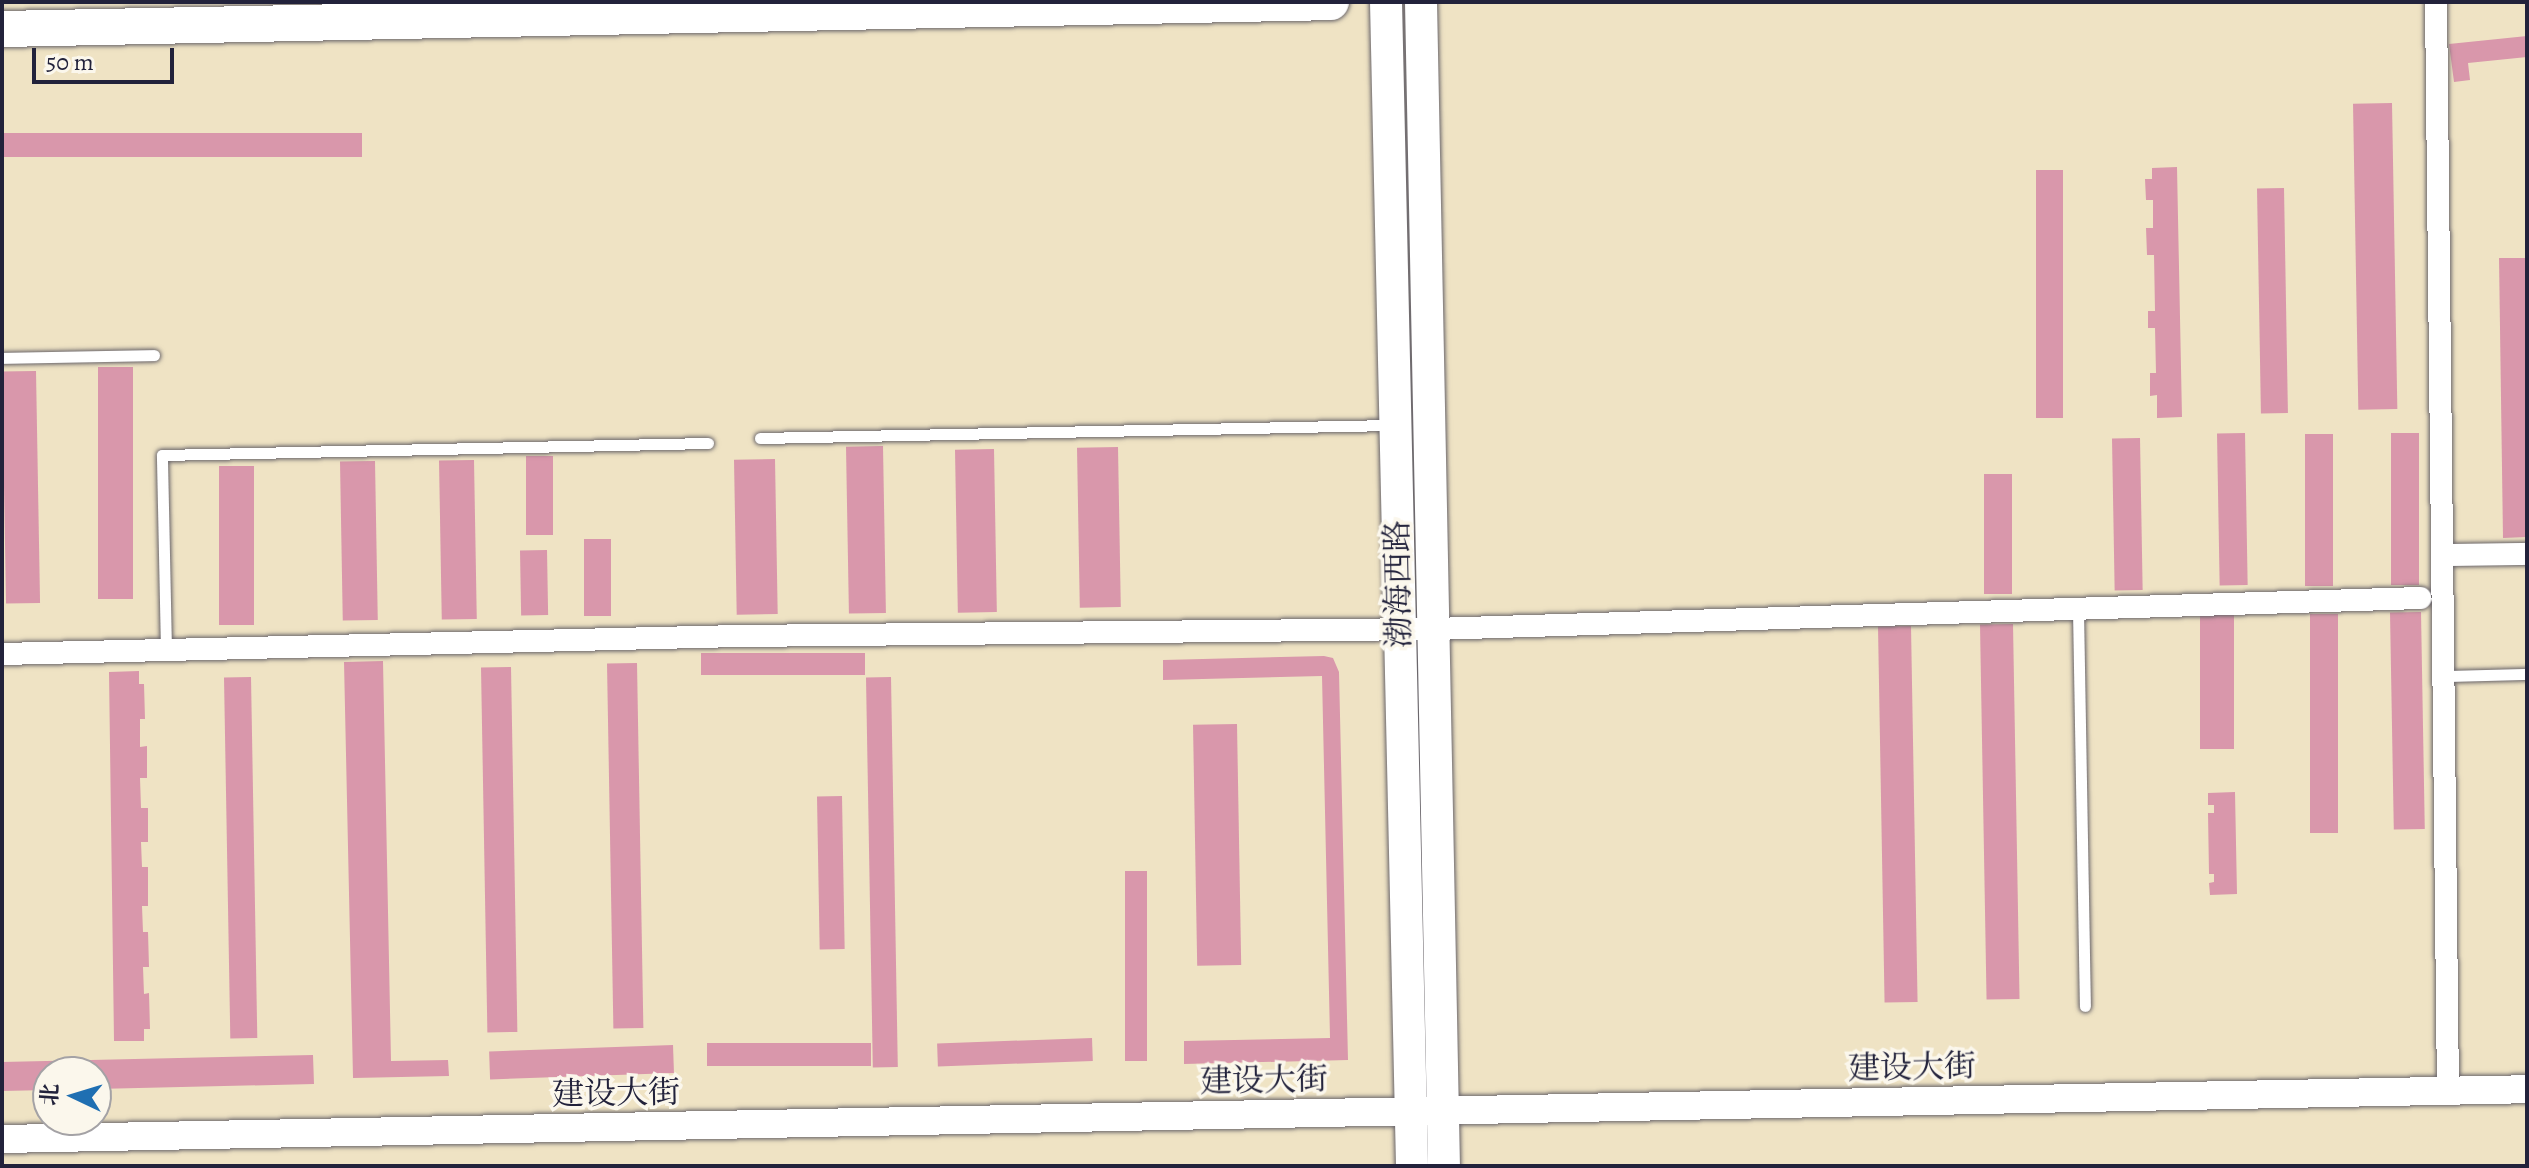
<!DOCTYPE html>
<html>
<head>
<meta charset="utf-8">
<style>
	body { margin:0 }
	#map { position:relative; width:2529px; height:1168px; overflow:hidden; background:#efe3c4; font-family:Alegreya,"Noto Serif SC",serif }
	div>[style] { position:absolute }
	.building>* { inset:0; background:#d997ab; transform-origin:0 0 }
	.roads { filter:drop-shadow(0 0 2px #6a666b) drop-shadow(0 0 2px #6a666b) }
	.service>* { height:11px; margin:-5.5px; padding:0 5.5px; transform-origin:5.5px; border-radius:5.5px; background:#fff }
	.minor>* { height:22px; margin:-11px; padding:0 11px; transform-origin:11px; border-radius:11px; background:#fff }
	.tertiary>* { height:28px; margin:-14px; padding:0 14px; transform-origin:14px; border-radius:14px; background:#fff }
	.secondary>* { height:32px; margin:-16px; padding:0 16px; transform-origin:16px; border-radius:16px; background:#fff }
	.primary>* { height:36px; margin:-18px; padding:0 18px; transform-origin:18px; border-radius:18px; background:#fff }
	span { translate:-50% -50%; white-space:nowrap; text-align:center; line-height:1.15; -webkit-text-stroke:7px #fbf7ec; paint-order:stroke }
	.street-label { font-size:32px; color:#22223b }
	.frame { position:absolute; inset:0; border:4px solid #22223b; pointer-events:none }
	.north { position:absolute; left:32px; top:1056px; width:80px; height:80px; box-sizing:border-box; background:#fbf7ec; border:2px solid #a4a2a5; border-radius:50%; rotate:274deg; font-size:22px; font-weight:700; line-height:32px; text-align:center; color:#22223b }
	.north::after { content:''; display:block; margin:auto; width:28px; height:36px; background:#1f6fb2; clip-path:polygon(50% 0,100% 100%,50% 72%,0 100%) }
	.scale { position:absolute; left:32px; top:48px; width:142px; height:36px; box-sizing:border-box; border:4px solid #22223b; border-top:0; padding-left:10px; font-size:24px; line-height:28px; white-space:nowrap; color:#22223b; -webkit-text-stroke:6px #fbf7ec; paint-order:stroke }
</style>
</head>
<body>
<div id="map">
	<div class="building">
		<i style="clip-path:polygon(2527px 36px,2527px 57px,2468px 63px,2470px 80px,2454px 82px,2449px 44px)"></i>
		<i style="left:2392px;top:103px;width:306px;height:39px;rotate:89deg"></i>
		<i style="left:362px;top:133px;width:24px;height:360px;rotate:90deg"></i>
		<i style="clip-path:polygon(2177px 167px,2182px 417px,2157px 418px,2157px 395px,2150px 396px,2150px 373px,2156px 373px,2155px 328px,2148px 328px,2148px 311px,2155px 311px,2154px 255px,2147px 255px,2146px 228px,2153px 228px,2153px 200px,2146px 200px,2145px 179px,2152px 179px,2152px 168px)"></i>
		<i style="left:2036px;top:170px;width:27px;height:248px"></i>
		<i style="left:2284px;top:188px;width:225px;height:27px;rotate:89deg"></i>
		<i style="clip-path:polygon(2499px 258px,2527px 258px,2527px 537px,2503px 538px)"></i>
		<i style="left:98px;top:367px;width:35px;height:232px"></i>
		<i style="left:36px;top:371px;width:232px;height:34px;rotate:89deg"></i>
		<i style="left:2245px;top:433px;width:152px;height:28px;rotate:89deg"></i>
		<i style="left:2391px;top:433px;width:28px;height:152px"></i>
		<i style="left:2305px;top:434px;width:28px;height:152px"></i>
		<i style="left:2140px;top:438px;width:152px;height:28px;rotate:89deg"></i>
		<i style="left:883px;top:446px;width:167px;height:37px;rotate:89deg"></i>
		<i style="left:1118px;top:447px;width:160px;height:41px;rotate:89deg"></i>
		<i style="left:994px;top:449px;width:163px;height:39px;rotate:89deg"></i>
		<i style="left:526px;top:456px;width:27px;height:79px"></i>
		<i style="left:775px;top:459px;width:155px;height:41px;rotate:89deg"></i>
		<i style="left:474px;top:460px;width:159px;height:35px;rotate:89deg"></i>
		<i style="left:375px;top:461px;width:159px;height:35px;rotate:89deg"></i>
		<i style="left:219px;top:466px;width:35px;height:159px"></i>
		<i style="left:1984px;top:474px;width:28px;height:120px"></i>
		<i style="left:584px;top:539px;width:27px;height:77px"></i>
		<i style="left:547px;top:550px;width:65px;height:27px;rotate:89deg"></i>
		<i style="left:2421px;top:612px;width:217px;height:31px;rotate:89deg"></i>
		<i style="left:2310px;top:614px;width:28px;height:219px"></i>
		<i style="left:2200px;top:615px;width:34px;height:134px"></i>
		<i style="left:2013px;top:624px;width:375px;height:33px;rotate:89deg"></i>
		<i style="left:1911px;top:626px;width:376px;height:33px;rotate:89deg"></i>
		<i style="left:865px;top:653px;width:22px;height:164px;rotate:90deg"></i>
		<i style="clip-path:polygon(1324px 656px,1333px 658px,1339px 672px,1348px 1060px,1184px 1064px,1184px 1041px,1330px 1038px,1322px 676px,1163px 680px,1163px 660px)"></i>
		<i style="clip-path:polygon(383px 661px,391px 1061px,448px 1060px,449px 1076px,353px 1078px,344px 662px)"></i>
		<i style="left:637px;top:663px;width:365px;height:30px;rotate:89deg"></i>
		<i style="left:511px;top:667px;width:365px;height:30px;rotate:89deg"></i>
		<i style="clip-path:polygon(139px 671px,139px 684px,144px 684px,145px 719px,140px 719px,140px 747px,147px 746px,147px 778px,140px 778px,141px 808px,148px 808px,148px 842px,141px 842px,142px 867px,148px 867px,148px 906px,142px 906px,143px 932px,148px 932px,149px 967px,143px 967px,144px 994px,149px 993px,150px 1029px,144px 1029px,144px 1041px,114px 1041px,109px 672px)"></i>
		<i style="left:251px;top:677px;width:361px;height:27px;rotate:89deg"></i>
		<i style="left:891px;top:677px;width:390px;height:25px;rotate:89deg"></i>
		<i style="left:1237px;top:724px;width:241px;height:44px;rotate:89deg"></i>
		<i style="clip-path:polygon(2235px 792px,2237px 894px,2210px 895px,2209px 883px,2214px 882px,2214px 874px,2209px 874px,2208px 813px,2214px 813px,2214px 805px,2208px 805px,2208px 793px)"></i>
		<i style="left:842px;top:796px;width:153px;height:25px;rotate:89deg"></i>
		<i style="left:1125px;top:871px;width:22px;height:190px"></i>
		<i style="left:1092px;top:1038px;width:23px;height:155px;rotate:88deg"></i>
		<i style="left:871px;top:1043px;width:23px;height:164px;rotate:90deg"></i>
		<i style="left:673px;top:1045px;width:28px;height:184px;rotate:88deg"></i>
		<i style="clip-path:polygon(313px 1055px,314px 1084px,96px 1089px,96px 1072px,48px 1072px,48px 1090px,2px 1091px,2px 1062px)"></i>
	</div>
	<div class="roads">
		<div class="service">
			<i style="left:2px;top:358px;width:152px;rotate:-1.1deg"></i>
			<i style="left:760px;top:438px;width:632px;rotate:-1.18deg"></i>
			<i style="left:2078px;top:610px;width:396px;rotate:89deg"></i>
			<i style="left:166px;top:650px;width:195px;rotate:-91.2deg"></i>
			<i style="left:162px;top:455px;width:546px;rotate:-1.26deg"></i>
			<i style="left:2444px;top:676px;width:83px;rotate:-1.4deg"></i>
		</div>
		<div class="minor">
			<i style="left:2436px;top:2px;width:1088px;rotate:89.37deg"></i>
			<i style="left:2443px;top:555px;width:84px;rotate:-0.7deg"></i>
			<i style="left:2px;top:654px;width:736px;rotate:-1.4deg"></i>
			<i style="left:738px;top:636px;width:696px;rotate:-0.58deg"></i>
			<i style="left:1434px;top:629px;width:987px;rotate:-1.8deg"></i>
		</div>
		<div class="tertiary">
			<i style="left:2px;top:1139px;width:2525px;rotate:-1.13deg"></i>
		</div>
		<div class="secondary">
			<i style="left:1386px;top:2px;width:1164px;rotate:88.72deg"></i>
			<i style="left:1421px;top:2px;width:1164px;rotate:88.87deg"></i>
		</div>
		<div class="primary">
			<i style="left:2px;top:29px;width:1329px;rotate:-1.16deg"></i>
		</div>
	</div>
	<div class="street-label">
		<span style="left:1398px;top:584px;rotate:-91deg">渤海西路</span>
		<span style="left:1912px;top:1067px;rotate:-1deg">建设大街</span>
		<span style="left:1264px;top:1080px;rotate:-1deg">建设大街</span>
		<span style="left:616px;top:1093px;rotate:-1deg">建设大街</span>
	</div>
	<div class="frame"></div>
	<div class="north">北</div>
	<div class="scale">50 m</div>
</div>
</body>
</html>
